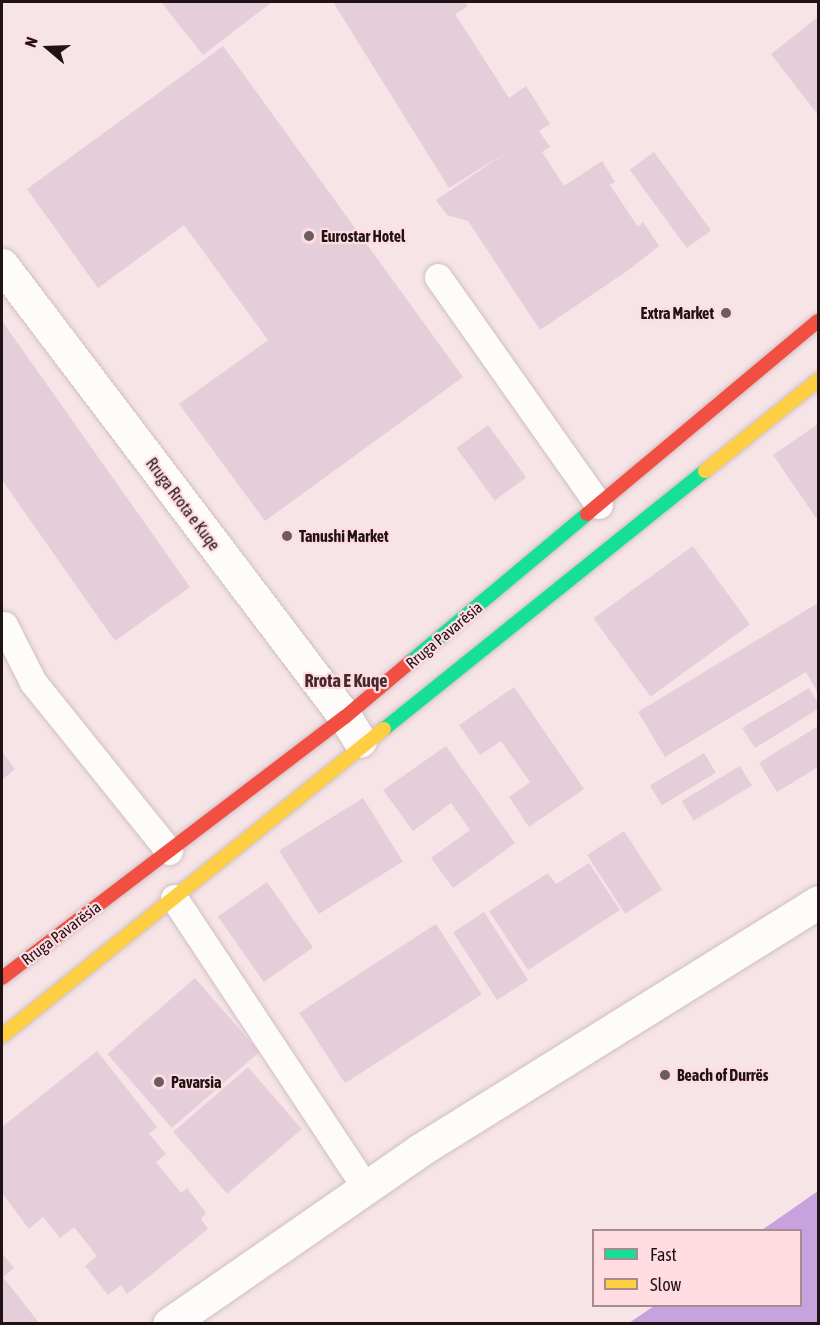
<!DOCTYPE html>
<html>
<head>
<meta charset="utf-8">
<style>
	body { margin:0 }
	#map { position:relative; width:820px; height:1325px; overflow:hidden; background:#f6e4e7; font-family:"Asap Condensed",sans-serif }
	div>[style] { position:absolute }
	.water>* { inset:0; background:#c8a2dd }
	.building>* { inset:0; background:#e6cdda; transform-origin:0 0 }
	.roads { filter:drop-shadow(0 0 2px #cfbfc1) drop-shadow(0 0 2px #cfbfc1) }
	.lane>* { height:27px; margin:-13.5px; padding:0 13.5px; transform-origin:13.5px; border-radius:13.5px; background:#fefbfb }
	.street>* { height:33px; margin:-16.5px; padding:0 16.5px; transform-origin:16.5px; border-radius:16.5px; background:#fefbfb }
	.fast>* { height:14px; margin:-7px; padding:0 7px; transform-origin:7px; border-radius:7px; background:#16e098 }
	.slow>* { height:14px; margin:-7px; padding:0 7px; transform-origin:7px; border-radius:7px; background:#ffcf43 }
	.jam>* { height:14px; margin:-7px; padding:0 7px; transform-origin:7px; border-radius:7px; background:#f24e42 }
	.dots>* { width:16px; height:16px; translate:-50% -50%; box-sizing:border-box; border:3px solid #fedce1; border-radius:50% }
	span { translate:-50% -50%; white-space:nowrap; text-align:center; line-height:1.15; -webkit-text-stroke:4.5px #fedce1; paint-order:stroke }
	.poi-label { font-size:16px; color:#211315; font-weight:700 }
	.left { translate:0 -50%; text-align:left }
	.right { translate:-100% -50%; text-align:right }
	.street-label { font-size:16px; color:#211315 }
	.neighbourhood-label { font-size:18px; color:#47282d; font-weight:700 }
	.frame { position:absolute; inset:0; border:3px solid #211315; pointer-events:none }
	.legend { position:absolute; left:592px; top:1229px; width:210px; height:78px; box-sizing:border-box; background:#fedce1; border:2px solid #a68c8f; margin:0; padding:8px 10px; list-style:none; font-size:18px; color:#211315 }
	.legend li { display:flex; align-items:center; gap:12px; height:30px }
	.legend b { width:30px; border:2px solid #a68c8f }
	.north { position:absolute; left:18px; top:18px; width:60px; height:60px; -webkit-text-stroke:4px #fedce1; paint-order:stroke; rotate:289deg; font-size:16px; font-weight:700; line-height:24px; text-align:center; color:#211315 }
	.north::after { content:''; display:block; margin:auto; width:21px; height:27px; background:#211315; clip-path:polygon(50% 0,100% 100%,50% 72%,0 100%) }
</style>
</head>
<body>
<div id="map">
	<div class="water">
		<i style="clip-path:polygon(818px 1191px,818px 1323px,629px 1323px,654px 1306px,800px 1306px,800px 1230px,762px 1230px)"></i>
	</div>
	<div class="building">
		<i style="clip-path:polygon(161px 2px,272px 2px,203px 55px)"></i>
		<i style="clip-path:polygon(333px 2px,465px 2px,468px 6px,455px 14px,509px 98px,526px 86px,550px 124px,539px 131px,550px 147px,542px 152px,564px 186px,602px 161px,615px 182px,610px 185px,638px 227px,643px 222px,659px 246px,630px 269px,540px 330px,468px 221px,447px 215px,436px 200px,512px 149px,449px 188px)"></i>
		<i style="clip-path:polygon(818px 17px,818px 115px,771px 54px)"></i>
		<i style="clip-path:polygon(223px 46px,463px 377px,265px 521px,179px 404px,268px 340px,184px 225px,98px 288px,27px 189px)"></i>
		<i style="left:654px;top:152px;width:97px;height:30px;rotate:54deg"></i>
		<i style="clip-path:polygon(2px 321px,190px 587px,115px 641px,2px 480px)"></i>
		<i style="clip-path:polygon(818px 424px,818px 516px,816px 518px,773px 455px)"></i>
		<i style="left:488px;top:425px;width:65px;height:39px;rotate:54deg"></i>
		<i style="left:693px;top:546px;width:97px;height:123px;rotate:54deg"></i>
		<i style="clip-path:polygon(818px 603px,818px 693px,806px 672px,665px 757px,638px 712px)"></i>
		<i style="clip-path:polygon(514px 687px,584px 789px,529px 827px,509px 797px,530px 782px,501px 741px,480px 755px,459px 725px)"></i>
		<i style="clip-path:polygon(809px 688px,818px 703px,818px 709px,755px 748px,742px 728px)"></i>
		<i style="clip-path:polygon(818px 726px,818px 767px,777px 792px,759px 763px)"></i>
		<i style="clip-path:polygon(446px 746px,515px 843px,453px 888px,431px 858px,470px 830px,451px 803px,413px 831px,383px 790px)"></i>
		<i style="clip-path:polygon(2px 752px,15px 769px,2px 780px)"></i>
		<i style="left:704px;top:753px;width:23px;height:63px;rotate:59deg"></i>
		<i style="left:740px;top:766px;width:23px;height:68px;rotate:59deg"></i>
		<i style="left:363px;top:798px;width:75px;height:99px;rotate:58deg"></i>
		<i style="left:624px;top:831px;width:70px;height:44px;rotate:57deg"></i>
		<i style="clip-path:polygon(589px 863px,620px 910px,528px 970px,489px 911px,548px 873px,556px 884px)"></i>
		<i style="left:267px;top:882px;width:80px;height:60px;rotate:55deg"></i>
		<i style="left:484px;top:912px;width:81px;height:37px;rotate:57deg"></i>
		<i style="left:436px;top:924px;width:84px;height:163px;rotate:57deg"></i>
		<i style="left:195px;top:978px;width:98px;height:116px;rotate:49deg"></i>
		<i style="clip-path:polygon(97px 1051px,157px 1127px,149px 1134px,166px 1154px,156px 1162px,181px 1193px,187px 1188px,206px 1213px,201px 1219px,208px 1229px,127px 1294px,121px 1285px,108px 1295px,85px 1266px,97px 1256px,74px 1227px,60px 1238px,43px 1217px,29px 1229px,2px 1193px,2px 1127px)"></i>
		<i style="left:248px;top:1067px;width:82px;height:99px;rotate:49deg"></i>
		<i style="clip-path:polygon(2px 1253px,14px 1268px,3px 1277px,40px 1324px,2px 1324px)"></i>
	</div>
	<div class="roads">
		<div class="lane">
			<i style="left:438px;top:277px;width:279px;rotate:54.8deg"></i>
			<i style="left:4px;top:625px;width:64px;rotate:63deg"></i>
			<i style="left:33px;top:682px;width:217px;rotate:51.2deg"></i>
			<i style="left:174px;top:898px;width:346px;rotate:56.5deg"></i>
		</div>
		<div class="street">
			<i style="left:2px;top:265px;width:567px;rotate:52.81deg"></i>
			<i style="left:345px;top:717px;width:28px;rotate:58deg"></i>
			<i style="left:169px;top:1324px;width:305px;rotate:-34.7deg"></i>
			<i style="left:420px;top:1150px;width:469px;rotate:-31.9deg"></i>
		</div>
		<div class="fast">
			<i style="left:410px;top:662px;width:231px;rotate:-39.9deg"></i>
			<i style="left:384px;top:729px;width:412px;rotate:-38.8deg"></i>
		</div>
		<div class="slow">
			<i style="left:705px;top:471px;width:145px;rotate:-38.8deg"></i>
			<i style="left:2px;top:1036px;width:490px;rotate:-38.8deg"></i>
		</div>
		<div class="jam">
			<i style="left:587px;top:514px;width:301px;rotate:-39.9deg"></i>
			<i style="left:2px;top:978px;width:431px;rotate:-37.3deg"></i>
			<i style="left:345px;top:717px;width:85px;rotate:-40.2deg"></i>
		</div>
	</div>
	<div class="dots">
		<i style="left:309px;top:236px;background:#6c5c5e"></i>
		<i style="left:726px;top:313px;background:#6c5c5e"></i>
		<i style="left:287px;top:536px;background:#6c5c5e"></i>
		<i style="left:665px;top:1075px;background:#6c5c5e"></i>
		<i style="left:159px;top:1082px;background:#6c5c5e"></i>
	</div>
	<div class="poi-label">
		<span class="left" style="left:321px;top:236px">Eurostar Hotel</span>
		<span class="right" style="left:714px;top:313px">Extra Market</span>
		<span class="left" style="left:299px;top:536px">Tanushi Market</span>
		<span class="left" style="left:677px;top:1075px">Beach of Durrës</span>
		<span class="left" style="left:171px;top:1082px">Pavarsia</span>
	</div>
	<div class="street-label">
		<span style="left:183px;top:504px;rotate:53deg">Rruga Rrota e Kuqe</span>
		<span style="left:444px;top:635px;rotate:-40deg">Rruga Pavarësia</span>
		<span style="left:61px;top:933px;rotate:-37deg">Rruga Pavarësia</span>
	</div>
	<div class="neighbourhood-label">
		<span style="left:346px;top:681px">Rrota E Kuqe</span>
	</div>
	<div class="frame"></div>
	<ul class="legend">
	<li><b style="height:8px;background:#16e098"></b>Fast</li>
	<li><b style="height:8px;background:#ffcf43"></b>Slow</li>
	</ul>
	<div class="north">N</div>
</div>
</body>
</html>
